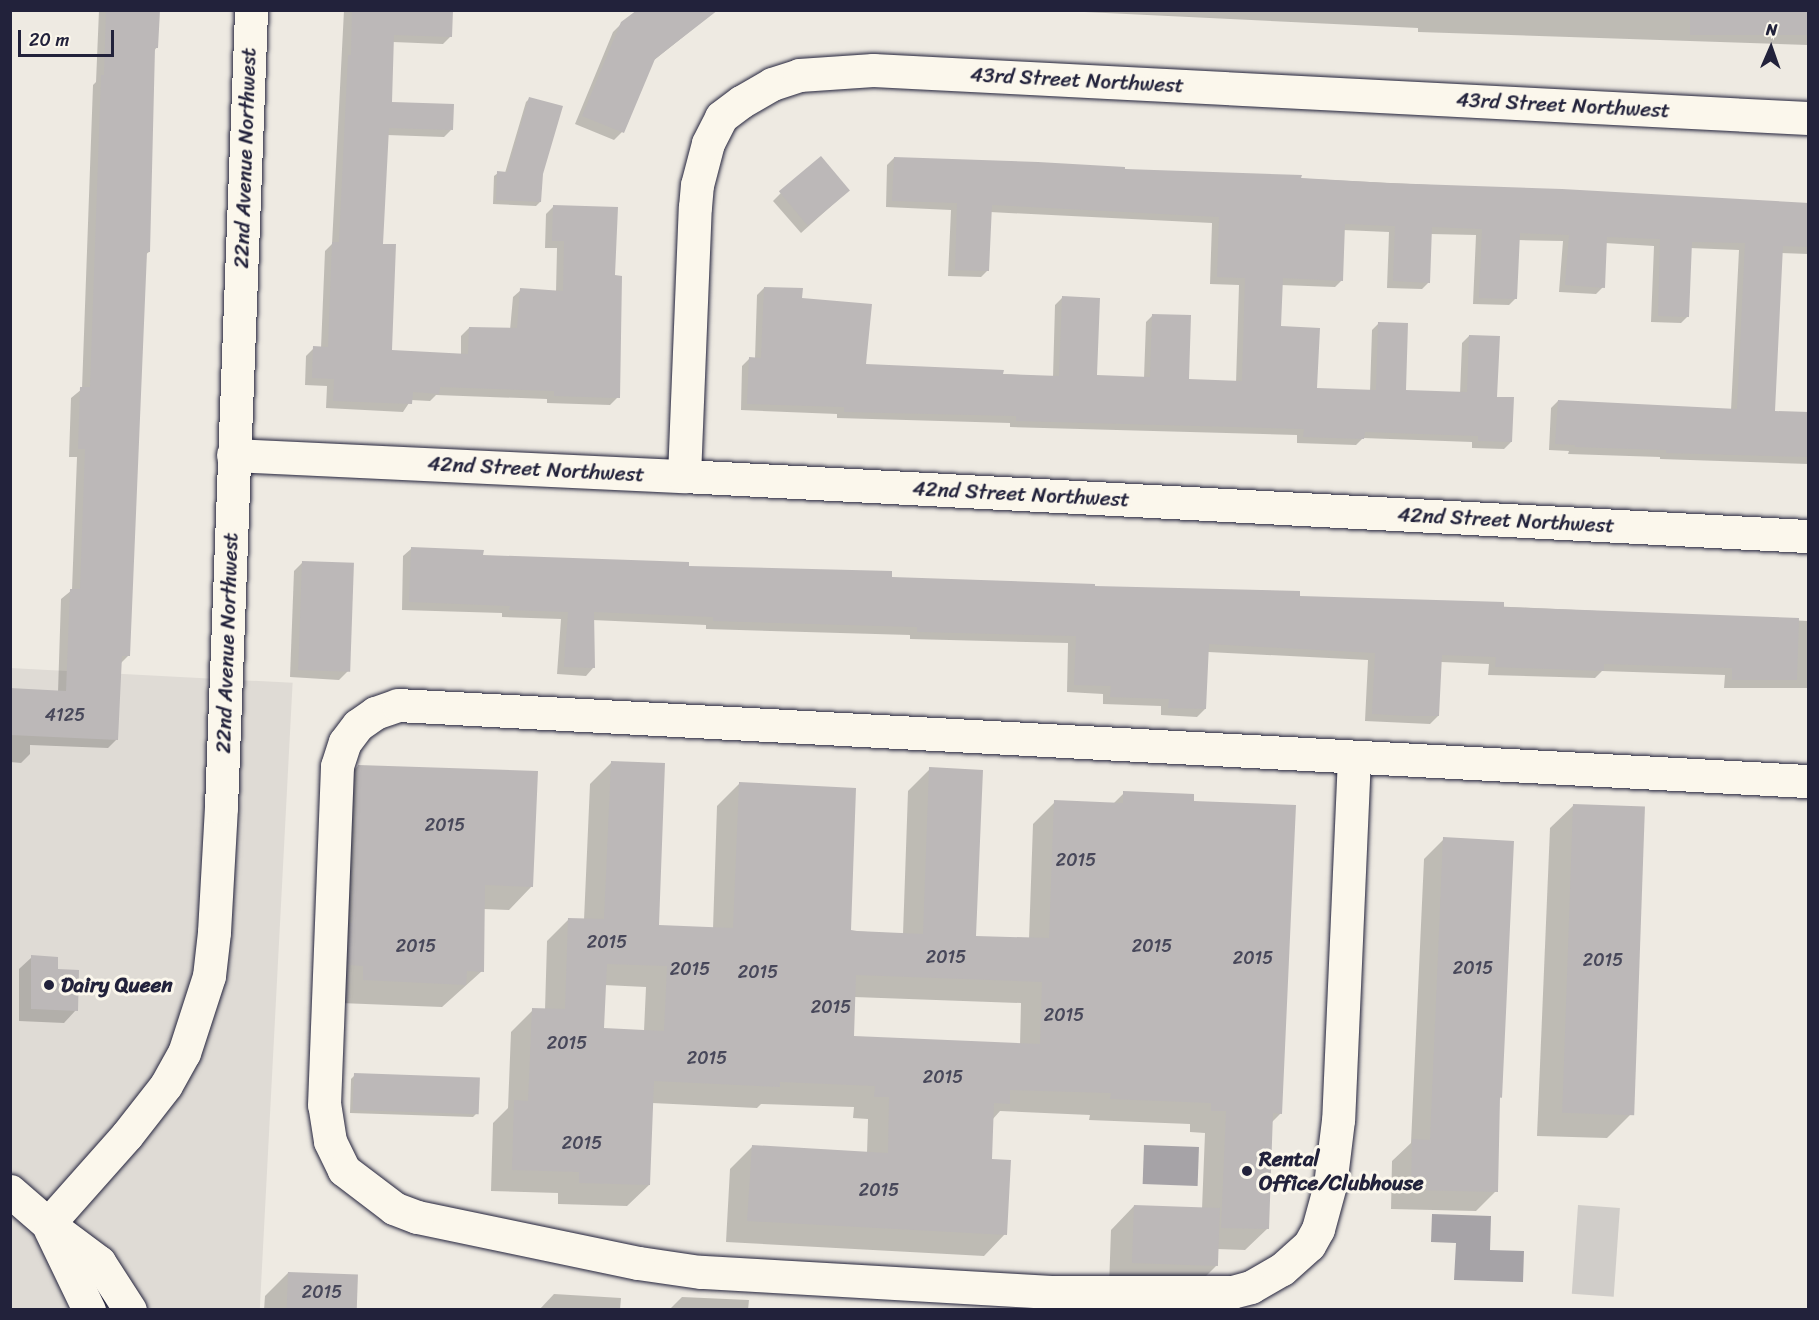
<!DOCTYPE html>
<html>
<head>
<meta charset="utf-8">
<style>
	body { margin:0 }
	#map { position:relative; width:1819px; height:1320px; overflow:hidden; background:#eeeae2; font-family:Sriracha,sans-serif }
	div>[style] { position:absolute }
	.built>* { inset:0; background:#dfdbd5; transform-origin:0 0 }
	.green>* { inset:0; background:#d0cdc9; transform-origin:0 0 }
	.water>* { inset:0; background:#a6a3a7; transform-origin:0 0 }
	.shadow>* { inset:0; background:#0003 }
	.building>* { inset:0; background:#bcb8b8; transform-origin:0 0 }
	.roads { filter:drop-shadow(0 0 2px #22223b) drop-shadow(0 0 2px #22223b) }
	.street>* { height:33px; margin:-16.5px; padding:0 16.5px; transform-origin:16.5px; border-radius:16.5px; background:#fbf7ec }
	.secondary>* { height:33px; margin:-16.5px; padding:0 16.5px; transform-origin:16.5px; border-radius:16.5px; background:#fbf7ec }
	.dots>* { width:16px; height:16px; translate:-50% -50%; box-sizing:border-box; border:3px solid #fbf7ec; border-radius:50% }
	span { translate:-50% -50%; white-space:nowrap; text-align:center; line-height:1.15; -webkit-text-stroke:6px #fbf7ec; paint-order:stroke }
	.number-label { font-size:18px; color:#48485a }
	.number-label span { -webkit-text-stroke-width:0 }
	.street-label { font-size:21px; color:#22223b }
	.poi-label { font-size:21px; color:#22223b; font-weight:700 }
	.left { translate:0 -50%; text-align:left }
	.frame { position:absolute; inset:0; border:12px solid #22223b; pointer-events:none }
	.north { position:absolute; left:1741px; top:18px; width:60px; height:60px; -webkit-text-stroke:4px #fbf7ec; paint-order:stroke; rotate:2deg; font-size:16px; font-weight:700; line-height:24px; text-align:center; color:#22223b }
	.north::after { content:''; display:block; margin:auto; width:21px; height:27px; background:#22223b; clip-path:polygon(50% 0,100% 100%,50% 72%,0 100%) }
	.scale { position:absolute; left:18px; top:30px; width:96px; height:27px; box-sizing:border-box; border:3px solid #22223b; border-top:0; padding-left:8px; font-size:18px; line-height:21px; white-space:nowrap; color:#22223b; -webkit-text-stroke:4px #fbf7ec; paint-order:stroke }
</style>
</head>
<body>
<div id="map">
	<div class="built">
		<i style="left:10px;top:668px;width:283px;height:641px;rotate:3deg"></i>
	</div>
	<div class="green">
		<i style="left:1578px;top:1205px;width:42px;height:89px;rotate:4deg"></i>
	</div>
	<div class="water">
		<i style="left:1144px;top:1145px;width:55px;height:39px;rotate:2deg"></i>
		<i style="clip-path:polygon(1432px 1214px,1491px 1216px,1490px 1250px,1524px 1251px,1523px 1282px,1454px 1280px,1456px 1243px,1431px 1242px)"></i>
	</div>
	<div class="shadow">
		<i style="clip-path:polygon(99px 10px,158px 10px,157px 47px,154px 51px,149px 252px,145px 255px,128px 656px,120px 664px,117px 739px,108px 748px,30px 745px,30px 754px,21px 763px,10px 762px,10px 689px,58px 692px,61px 599px,72px 590px,77px 457px,69px 457px,71px 398px,82px 389px,93px 85px,96px 82px)"></i>
		<i style="clip-path:polygon(344px 10px,452px 10px,451px 36px,443px 44px,393px 42px,391px 103px,451px 130px,444px 137px,387px 135px,382px 245px,390px 352px,461px 355px,461px 336px,469px 328px,510px 330px,513px 297px,521px 290px,556px 292px,557px 248px,545px 248px,546px 214px,554px 206px,614px 277px,618px 397px,610px 405px,547px 403px,547px 399px,436px 395px,430px 401px,411px 400px,403px 412px,326px 408px,327px 386px,305px 385px,306px 356px,314px 348px,321px 348px,325px 251px,332px 244px)"></i>
		<i style="clip-path:polygon(1043px 10px,1808px 10px,1808px 45px,1418px 32px,1418px 28px)"></i>
		<i style="clip-path:polygon(710px 15px,653px 61px,622px 132px,614px 140px,575px 124px,613px 32px,622px 23px)"></i>
		<i style="clip-path:polygon(530px 98px,541px 174px,540px 202px,536px 206px,493px 204px,494px 176px,498px 173px,505px 173px,526px 102px)"></i>
		<i style="clip-path:polygon(894px 158px,1808px 204px,1808px 254px,1781px 253px,1773px 412px,1808px 414px,1808px 464px,1660px 459px,1660px 457px,1568px 454px,1569px 451px,1549px 450px,1551px 408px,1558px 401px,1731px 410px,1739px 250px,1690px 248px,1688px 316px,1681px 323px,1651px 322px,1654px 246px,1605px 243px,1603px 287px,1596px 294px,1559px 292px,1563px 241px,1518px 240px,1516px 298px,1509px 305px,1473px 304px,1476px 235px,1431px 234px,1429px 282px,1422px 289px,1387px 288px,1389px 232px,1343px 230px,1342px 280px,1335px 287px,1281px 285px,1279px 328px,1316px 390px,1370px 392px,1372px 330px,1379px 323px,1404px 392px,1460px 394px,1462px 343px,1469px 336px,1496px 398px,1511px 442px,1504px 449px,1472px 448px,1472px 442px,1363px 438px,1356px 445px,1297px 443px,1297px 435px,1010px 427px,1010px 423px,837px 418px,837px 414px,741px 410px,742px 366px,749px 359px,755px 359px,757px 295px,764px 288px,801px 299px,865px 366px,1053px 377px,1055px 305px,1062px 298px,1095px 377px,1144px 378px,1146px 322px,1153px 315px,1188px 381px,1236px 383px,1239px 285px,1210px 284px,1212px 223px,990px 212px,988px 270px,981px 277px,948px 276px,951px 210px,886px 207px,887px 165px)"></i>
		<i style="clip-path:polygon(781px 193px,840px 198px,801px 233px,773px 201px)"></i>
		<i style="clip-path:polygon(411px 549px,482px 556px,687px 568px,1808px 621px,1808px 688px,1724px 688px,1725px 675px,1602px 671px,1595px 678px,1488px 675px,1489px 664px,1441px 662px,1438px 716px,1430px 724px,1365px 721px,1368px 660px,1208px 652px,1205px 709px,1197px 717px,1161px 715px,1161px 706px,1103px 704px,1103px 694px,1067px 692px,1068px 643px,910px 639px,910px 635px,706px 629px,706px 625px,592px 620px,593px 668px,586px 676px,557px 674px,561px 619px,502px 617px,502px 613px,402px 610px,403px 556px)"></i>
		<i style="clip-path:polygon(303px 562px,348px 671px,339px 680px,290px 677px,294px 571px)"></i>
		<i style="clip-path:polygon(evenodd,611px 763px,657px 926px,713px 929px,717px 806px,739px 784px,850px 931px,903px 934px,908px 791px,930px 769px,975px 937px,1029px 939px,1033px 824px,1055px 802px,1113px 804px,1124px 793px,1281px 1113px,1271px 1123px,1267px 1229px,1245px 1250px,1217px 1249px,1216px 1266px,1193px 1289px,1109px 1286px,1111px 1230px,1134px 1206px,1202px 1209px,1205px 1133px,1190px 1132px,1190px 1124px,1089px 1120px,1090px 1115px,1000px 1111px,992px 1120px,990px 1160px,1005px 1234px,984px 1256px,726px 1242px,730px 1169px,752px 1147px,867px 1153px,868px 1119px,853px 1118px,854px 1107px,761px 1104px,757px 1108px,652px 1103px,649px 1185px,627px 1206px,558px 1204px,558px 1193px,491px 1191px,493px 1123px,508px 1108px,511px 1032px,533px 1010px,545px 1010px,547px 941px,569px 919px,584px 920px,590px 784px,611px 763px,604px 985px,646px 987px,644px 1031px,602px 1029px,604px 985px,611px 763px,854px 997px,1021px 1003px,1020px 1045px,852px 1038px,854px 997px)"></i>
		<i style="clip-path:polygon(358px 766px,532px 886px,509px 910px,483px 909px,482px 971px,442px 1007px,340px 1003px,335px 790px)"></i>
		<i style="clip-path:polygon(1574px 805px,1630px 1115px,1607px 1138px,1537px 1136px,1550px 828px)"></i>
		<i style="clip-path:polygon(1444px 839px,1501px 1097px,1498px 1100px,1496px 1191px,1476px 1211px,1391px 1209px,1392px 1161px,1411px 1143px,1424px 859px)"></i>
		<i style="clip-path:polygon(32px 957px,56px 970px,76px 1010px,64px 1023px,19px 1021px,19px 969px)"></i>
		<i style="clip-path:polygon(355px 1075px,477px 1113px,473px 1117px,350px 1113px,351px 1079px)"></i>
		<i style="clip-path:polygon(288px 1273px,355px 1310px,264px 1310px,265px 1296px)"></i>
		<i style="clip-path:polygon(554px 1294px,621px 1298px,620px 1310px,539px 1310px)"></i>
		<i style="clip-path:polygon(682px 1297px,749px 1300px,748px 1310px,669px 1310px)"></i>
	</div>
	<div class="building">
		<i style="clip-path:polygon(106px 10px,160px 10px,158px 48px,155px 48px,150px 252px,147px 252px,130px 656px,122px 656px,118px 740px,10px 735px,10px 688px,66px 691px,70px 589px,80px 589px,85px 449px,78px 449px,80px 387px,90px 387px,101px 75px,104px 75px)"></i>
		<i style="clip-path:polygon(352px 10px,453px 10px,452px 37px,394px 35px,392px 102px,454px 104px,453px 130px,389px 128px,383px 244px,396px 244px,392px 350px,468px 354px,469px 327px,517px 328px,520px 288px,563px 291px,564px 241px,552px 241px,553px 205px,618px 207px,615px 275px,622px 276px,620px 398px,554px 396px,554px 391px,440px 387px,439px 394px,413px 392px,412px 404px,333px 401px,334px 379px,312px 378px,313px 346px,328px 347px,332px 242px,339px 242px,348px 55px,351px 55px)"></i>
		<i style="clip-path:polygon(637px 10px,718px 10px,655px 59px,624px 133px,582px 116px,621px 22px)"></i>
		<i style="left:1690px;top:10px;width:119px;height:25px"></i>
		<i style="clip-path:polygon(529px 97px,563px 106px,543px 174px,541px 202px,496px 200px,497px 171px,507px 172px)"></i>
		<i style="left:821px;top:156px;width:45px;height:55px;rotate:50deg"></i>
		<i style="clip-path:polygon(894px 157px,1038px 162px,1125px 167px,1125px 169px,1302px 175px,1301px 178px,1387px 183px,1562px 189px,1809px 203px,1809px 247px,1783px 246px,1775px 411px,1809px 412px,1809px 457px,1666px 453px,1666px 450px,1575px 447px,1575px 445px,1555px 444px,1558px 400px,1737px 409px,1745px 243px,1692px 242px,1689px 317px,1658px 316px,1660px 239px,1607px 237px,1605px 288px,1565px 285px,1569px 235px,1520px 233px,1517px 299px,1479px 298px,1482px 229px,1432px 227px,1430px 283px,1393px 281px,1395px 226px,1345px 224px,1343px 281px,1283px 278px,1281px 326px,1320px 328px,1317px 388px,1376px 390px,1378px 322px,1408px 323px,1406px 390px,1467px 392px,1469px 335px,1500px 336px,1497px 397px,1514px 397px,1512px 442px,1478px 441px,1478px 436px,1365px 432px,1364px 439px,1303px 437px,1304px 429px,1016px 421px,1016px 416px,844px 412px,844px 407px,747px 404px,749px 357px,761px 358px,764px 287px,803px 288px,802px 298px,872px 304px,866px 364px,1004px 370px,1003px 374px,1059px 376px,1062px 296px,1100px 298px,1097px 375px,1150px 377px,1152px 314px,1191px 315px,1189px 379px,1242px 381px,1245px 278px,1217px 277px,1219px 217px,992px 205px,989px 271px,955px 270px,957px 203px,892px 201px)"></i>
		<i style="clip-path:polygon(411px 547px,484px 550px,483px 555px,689px 562px,689px 566px,892px 571px,892px 577px,1095px 584px,1095px 586px,1300px 591px,1300px 596px,1504px 602px,1504px 607px,1799px 618px,1797px 680px,1732px 680px,1732px 668px,1604px 664px,1604px 671px,1495px 667px,1496px 657px,1442px 655px,1439px 716px,1410px 716px,1372px 714px,1375px 653px,1209px 644px,1206px 709px,1168px 708px,1169px 699px,1110px 697px,1111px 686px,1074px 685px,1076px 636px,917px 632px,917px 627px,713px 621px,713px 617px,594px 612px,595px 668px,564px 667px,568px 612px,509px 610px,510px 606px,409px 602px)"></i>
		<i style="left:302px;top:561px;width:52px;height:109px;rotate:2deg"></i>
		<i style="clip-path:polygon(evenodd,611px 761px,665px 763px,659px 925px,733px 928px,739px 782px,856px 788px,851px 930px,857px 931px,923px 934px,929px 767px,983px 770px,976px 936px,1049px 938px,1054px 800px,1123px 803px,1123px 791px,1194px 794px,1194px 801px,1296px 805px,1282px 1114px,1273px 1113px,1269px 1229px,1221px 1228px,1226px 1111px,1211px 1111px,1211px 1103px,1110px 1099px,1111px 1093px,1010px 1090px,1010px 1104px,994px 1103px,992px 1159px,1011px 1160px,1007px 1235px,747px 1221px,752px 1145px,888px 1153px,889px 1097px,874px 1097px,875px 1086px,780px 1082px,780px 1087px,654px 1081px,650px 1185px,579px 1183px,579px 1172px,512px 1170px,514px 1100px,528px 1101px,532px 1008px,565px 1009px,568px 918px,604px 919px,611px 761px,607px 964px,667px 966px,664px 1031px,604px 1028px,607px 964px,611px 761px,856px 975px,1042px 982px,1040px 1044px,854px 1036px,856px 975px)"></i>
		<i style="clip-path:polygon(358px 765px,538px 771px,533px 887px,485px 885px,484px 972px,467px 971px,466px 985px,363px 980px,363px 966px,348px 965px,350px 923px,352px 923px)"></i>
		<i style="left:1573px;top:804px;width:72px;height:309px;rotate:2deg"></i>
		<i style="clip-path:polygon(1443px 837px,1514px 841px,1502px 1098px,1500px 1097px,1498px 1192px,1411px 1190px,1412px 1139px,1430px 1140px)"></i>
		<i style="clip-path:polygon(31px 955px,58px 957px,58px 969px,79px 970px,78px 1011px,31px 1009px)"></i>
		<i style="left:354px;top:1073px;width:126px;height:37px;rotate:2deg"></i>
		<i style="left:1134px;top:1205px;width:86px;height:58px;rotate:2deg"></i>
		<i style="left:288px;top:1272px;width:70px;height:38px;rotate:2deg"></i>
	</div>
	<div class="roads">
		<div class="street">
			<i style="left:233px;top:455px;width:451px;rotate:2.7deg"></i>
			<i style="left:684px;top:476px;width:1126px;rotate:3.06deg"></i>
			<i style="left:684px;top:476px;width:269px;rotate:-87.7deg"></i>
			<i style="left:695px;top:207px;width:22px;rotate:-85deg"></i>
			<i style="left:697px;top:185px;width:43px;rotate:-75.3deg"></i>
			<i style="left:708px;top:143px;width:29px;rotate:-63deg"></i>
			<i style="left:721px;top:117px;width:25px;rotate:-37deg"></i>
			<i style="left:741px;top:102px;width:36px;rotate:-30deg"></i>
			<i style="left:772px;top:84px;width:28px;rotate:-18deg"></i>
			<i style="left:799px;top:75px;width:74px;rotate:-3.9deg"></i>
			<i style="left:873px;top:70px;width:936px;rotate:2.94deg"></i>
			<i style="left:1354px;top:757px;width:363px;rotate:92.5deg"></i>
			<i style="left:1338px;top:1120px;width:65px;rotate:97deg"></i>
			<i style="left:1330px;top:1185px;width:46px;rotate:105.3deg"></i>
			<i style="left:1318px;top:1229px;width:18px;rotate:119deg"></i>
			<i style="left:1309px;top:1245px;width:36px;rotate:138deg"></i>
			<i style="left:1282px;top:1269px;width:36px;rotate:150deg"></i>
			<i style="left:1251px;top:1287px;width:20px;rotate:165deg"></i>
			<i style="left:1232px;top:1292px;width:181px;rotate:180deg"></i>
			<i style="left:1051px;top:1292px;width:352px;rotate:-176.7deg"></i>
			<i style="left:700px;top:1272px;width:63px;rotate:-171.7deg"></i>
			<i style="left:638px;top:1263px;width:226px;rotate:-168.2deg"></i>
			<i style="left:417px;top:1217px;width:25px;rotate:-159deg"></i>
			<i style="left:394px;top:1208px;width:63px;rotate:-142.8deg"></i>
			<i style="left:344px;top:1170px;width:32px;rotate:-116deg"></i>
			<i style="left:330px;top:1141px;width:36px;rotate:-99deg"></i>
			<i style="left:324px;top:1105px;width:339px;rotate:-87.8deg"></i>
			<i style="left:337px;top:766px;width:25px;rotate:-72deg"></i>
			<i style="left:345px;top:742px;width:21px;rotate:-53deg"></i>
			<i style="left:358px;top:725px;width:21px;rotate:-35deg"></i>
			<i style="left:375px;top:713px;width:24px;rotate:-19deg"></i>
			<i style="left:398px;top:705px;width:1412px;rotate:3.09deg"></i>
		</div>
		<div class="secondary">
			<i style="left:10px;top:1191px;width:50px;rotate:41deg"></i>
			<i style="left:48px;top:1224px;width:64px;rotate:36.7deg"></i>
			<i style="left:99px;top:1262px;width:57px;rotate:57.1deg"></i>
			<i style="left:48px;top:1224px;width:119px;rotate:-48.4deg"></i>
			<i style="left:127px;top:1135px;width:63px;rotate:-52deg"></i>
			<i style="left:166px;top:1085px;width:37px;rotate:-61deg"></i>
			<i style="left:184px;top:1053px;width:81px;rotate:-72deg"></i>
			<i style="left:209px;top:976px;width:44px;rotate:-83.5deg"></i>
			<i style="left:214px;top:932px;width:125px;rotate:-86.8deg"></i>
			<i style="left:221px;top:807px;width:798px;rotate:-87.84deg"></i>
			<i style="left:50px;top:1229px;width:90px;rotate:64.3deg"></i>
		</div>
	</div>
	<div class="dots">
		<i style="left:49px;top:985px;background:#22223b"></i>
		<i style="left:1247px;top:1171px;background:#22223b"></i>
	</div>
	<div class="number-label">
		<span style="left:65px;top:715px">4125</span>
		<span style="left:445px;top:825px">2015</span>
		<span style="left:1076px;top:860px">2015</span>
		<span style="left:607px;top:942px">2015</span>
		<span style="left:416px;top:946px">2015</span>
		<span style="left:1152px;top:946px">2015</span>
		<span style="left:946px;top:957px">2015</span>
		<span style="left:1253px;top:958px">2015</span>
		<span style="left:1603px;top:960px">2015</span>
		<span style="left:1473px;top:968px">2015</span>
		<span style="left:690px;top:969px">2015</span>
		<span style="left:758px;top:972px">2015</span>
		<span style="left:831px;top:1007px">2015</span>
		<span style="left:1064px;top:1015px">2015</span>
		<span style="left:567px;top:1043px">2015</span>
		<span style="left:707px;top:1058px">2015</span>
		<span style="left:943px;top:1077px">2015</span>
		<span style="left:582px;top:1143px">2015</span>
		<span style="left:879px;top:1190px">2015</span>
		<span style="left:322px;top:1292px">2015</span>
	</div>
	<div class="street-label">
		<span style="left:1077px;top:80px;rotate:3deg">43rd Street Northwest</span>
		<span style="left:1563px;top:105px;rotate:3deg">43rd Street Northwest</span>
		<span style="left:245px;top:158px;rotate:-88deg">22nd Avenue Northwest</span>
		<span style="left:536px;top:469px;rotate:3deg">42nd Street Northwest</span>
		<span style="left:1021px;top:494px;rotate:3deg">42nd Street Northwest</span>
		<span style="left:1506px;top:520px;rotate:3deg">42nd Street Northwest</span>
		<span style="left:227px;top:643px;rotate:-88deg">22nd Avenue Northwest</span>
	</div>
	<div class="poi-label">
		<span class="left" style="left:61px;top:985px">Dairy Queen</span>
		<span class="left" style="left:1259px;top:1171px">Rental<br>Office/Clubhouse</span>
	</div>
	<div class="frame"></div>
	<div class="north">N</div>
	<div class="scale">20 m</div>
</div>
</body>
</html>
